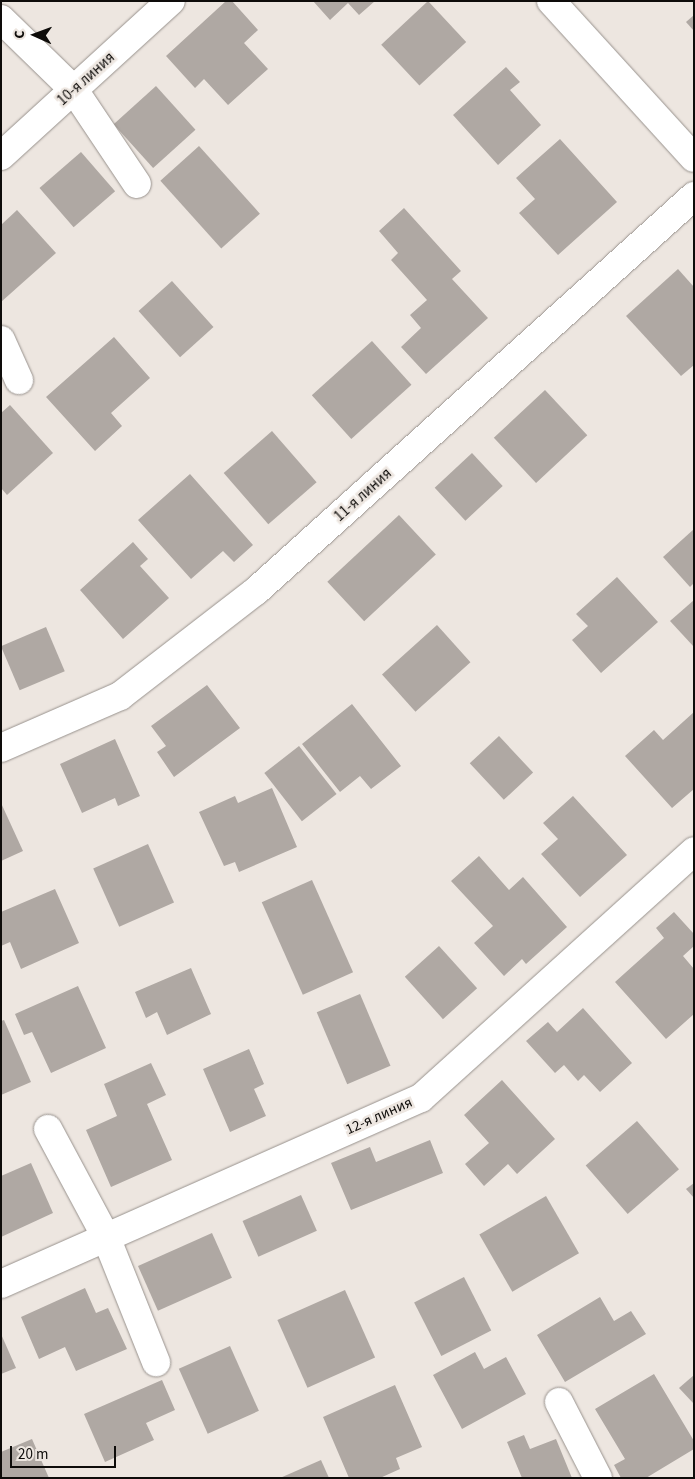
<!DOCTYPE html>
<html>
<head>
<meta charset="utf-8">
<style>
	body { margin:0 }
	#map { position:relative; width:695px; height:1479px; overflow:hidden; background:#ede6e0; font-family:"Source Sans 3",sans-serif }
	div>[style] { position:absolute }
	.building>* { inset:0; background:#afa8a3; transform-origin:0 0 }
	.roads { filter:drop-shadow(0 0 1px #98928d) drop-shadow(0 0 1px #98928d) }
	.minor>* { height:28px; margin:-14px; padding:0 14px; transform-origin:14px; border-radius:14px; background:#fff }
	span { translate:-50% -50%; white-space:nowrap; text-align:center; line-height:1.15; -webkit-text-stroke:5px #ede6e0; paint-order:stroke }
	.street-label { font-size:15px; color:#0e0c0a }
	.frame { position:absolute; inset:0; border:2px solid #0e0c0a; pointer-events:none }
	.north { position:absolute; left:10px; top:10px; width:50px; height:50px; -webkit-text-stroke:4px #ede6e0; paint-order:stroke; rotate:272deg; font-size:14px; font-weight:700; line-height:20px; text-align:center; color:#0e0c0a }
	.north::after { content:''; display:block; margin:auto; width:18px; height:22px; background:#0e0c0a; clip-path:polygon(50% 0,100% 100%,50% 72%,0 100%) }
	.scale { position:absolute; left:10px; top:1446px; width:106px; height:22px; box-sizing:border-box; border:2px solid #0e0c0a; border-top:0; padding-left:6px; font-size:15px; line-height:18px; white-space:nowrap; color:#0e0c0a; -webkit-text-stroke:4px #ede6e0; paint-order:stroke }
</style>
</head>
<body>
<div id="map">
	<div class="building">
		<i style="clip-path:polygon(226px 1px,232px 1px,258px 30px,244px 43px,268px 69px,228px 105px,204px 79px,195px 88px,166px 56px)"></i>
		<i style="clip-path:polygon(313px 1px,375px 1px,359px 15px,348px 3px,330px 20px)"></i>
		<i style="left:428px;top:1px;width:56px;height:64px;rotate:47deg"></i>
		<i style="clip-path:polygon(694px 15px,694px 31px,686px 22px)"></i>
		<i style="clip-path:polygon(506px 67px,520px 82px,510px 90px,541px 125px,498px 165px,453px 115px)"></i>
		<i style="left:156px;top:86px;width:59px;height:57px;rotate:48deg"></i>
		<i style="clip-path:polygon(560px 139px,617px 202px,558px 255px,519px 213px,535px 199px,516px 178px)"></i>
		<i style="left:199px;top:146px;width:91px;height:52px;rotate:48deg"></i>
		<i style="left:81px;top:152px;width:52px;height:55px;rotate:49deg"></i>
		<i style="clip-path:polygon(404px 208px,461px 271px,452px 279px,488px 318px,426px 374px,401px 347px,421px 328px,410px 315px,427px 300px,391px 260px,398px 253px,379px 231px)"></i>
		<i style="clip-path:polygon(17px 210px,56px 253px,1px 302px,1px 225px)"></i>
		<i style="clip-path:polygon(678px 269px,694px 287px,694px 365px,681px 376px,626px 316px)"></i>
		<i style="left:172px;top:281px;width:62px;height:45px;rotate:48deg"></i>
		<i style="clip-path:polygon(114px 337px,150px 378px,111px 413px,122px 426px,95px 451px,46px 397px)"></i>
		<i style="left:372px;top:341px;width:59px;height:81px;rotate:48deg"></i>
		<i style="left:545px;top:390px;width:62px;height:70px;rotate:47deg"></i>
		<i style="clip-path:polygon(10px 405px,53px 453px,7px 495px,1px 488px,1px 413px)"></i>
		<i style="left:272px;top:431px;width:68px;height:64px;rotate:49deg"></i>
		<i style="left:472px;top:453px;width:45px;height:51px;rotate:47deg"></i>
		<i style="clip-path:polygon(190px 474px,253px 545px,234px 562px,223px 551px,191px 579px,138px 520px)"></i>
		<i style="left:399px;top:515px;width:54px;height:98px;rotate:47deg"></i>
		<i style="clip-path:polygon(694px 529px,694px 583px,690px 587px,663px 557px)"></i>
		<i style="clip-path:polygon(133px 542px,148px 559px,140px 566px,169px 598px,123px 639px,80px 590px)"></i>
		<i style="clip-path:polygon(617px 577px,658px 622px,601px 673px,572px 640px,588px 626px,576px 614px)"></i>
		<i style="clip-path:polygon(694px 600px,694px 647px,670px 621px)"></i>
		<i style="left:437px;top:625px;width:50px;height:74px;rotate:48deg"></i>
		<i style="left:46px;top:627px;width:48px;height:49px;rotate:67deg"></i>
		<i style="clip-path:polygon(207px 685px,240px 728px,174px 777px,157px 752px,166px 746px,151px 726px)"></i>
		<i style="clip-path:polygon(352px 704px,401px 766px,371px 789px,360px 776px,340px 792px,302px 744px)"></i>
		<i style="clip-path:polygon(694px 712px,694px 789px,672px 808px,625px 756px,654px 730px,663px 740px)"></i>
		<i style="left:499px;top:736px;width:50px;height:40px;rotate:47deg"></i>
		<i style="clip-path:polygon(115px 739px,140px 796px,118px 806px,115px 798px,82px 813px,60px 764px)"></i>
		<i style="left:299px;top:746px;width:61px;height:44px;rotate:52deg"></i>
		<i style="clip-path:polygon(272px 788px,297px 847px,239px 872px,235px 862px,224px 866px,199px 812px,235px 796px,238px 803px)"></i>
		<i style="clip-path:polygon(573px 796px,627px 855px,580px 897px,541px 854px,558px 839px,543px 823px)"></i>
		<i style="clip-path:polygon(1px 803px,23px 851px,1px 861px)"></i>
		<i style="left:148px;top:844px;width:64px;height:60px;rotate:66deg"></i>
		<i style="clip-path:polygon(479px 856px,509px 890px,523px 877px,567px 927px,526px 964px,522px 959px,504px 976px,474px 943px,493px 926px,451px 881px)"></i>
		<i style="left:312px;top:880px;width:101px;height:55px;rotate:66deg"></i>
		<i style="clip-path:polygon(55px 889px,79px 943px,21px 969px,10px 942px,1px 946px,1px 912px)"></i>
		<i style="clip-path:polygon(674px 912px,694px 934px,694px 946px,683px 956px,694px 969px,694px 1014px,666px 1039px,615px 982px,664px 938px,656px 928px)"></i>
		<i style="left:439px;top:946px;width:57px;height:46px;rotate:48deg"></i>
		<i style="clip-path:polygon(191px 968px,211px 1014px,167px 1035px,157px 1012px,146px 1018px,135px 992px)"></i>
		<i style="clip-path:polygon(78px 986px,106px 1048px,51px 1073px,32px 1032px,24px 1035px,15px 1014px)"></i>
		<i style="left:360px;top:994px;width:78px;height:47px;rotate:67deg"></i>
		<i style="clip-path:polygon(583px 1008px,632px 1063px,600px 1092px,584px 1075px,578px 1081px,564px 1065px,555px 1073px,526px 1041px,548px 1022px,557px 1032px)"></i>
		<i style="clip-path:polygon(4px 1020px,31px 1082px,1px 1095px,1px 1021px)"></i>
		<i style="clip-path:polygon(249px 1049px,264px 1084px,254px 1089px,266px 1116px,230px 1132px,203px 1069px)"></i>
		<i style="clip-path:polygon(151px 1063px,166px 1095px,147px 1104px,172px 1160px,111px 1187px,86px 1130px,117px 1116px,104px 1084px)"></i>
		<i style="clip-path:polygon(502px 1080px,555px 1139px,517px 1174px,508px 1164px,484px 1186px,465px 1164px,489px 1143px,464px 1115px)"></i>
		<i style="left:637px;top:1121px;width:64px;height:68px;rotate:49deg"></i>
		<i style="clip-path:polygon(430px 1140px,443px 1173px,351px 1210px,331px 1163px,370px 1147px,376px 1162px)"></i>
		<i style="clip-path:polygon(31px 1163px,53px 1213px,1px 1237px,1px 1176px)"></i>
		<i style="clip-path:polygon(694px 1183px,694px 1198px,686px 1189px)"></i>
		<i style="left:301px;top:1195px;width:39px;height:64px;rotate:66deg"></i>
		<i style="left:546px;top:1196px;width:66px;height:77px;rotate:60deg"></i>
		<i style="left:212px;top:1233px;width:49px;height:81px;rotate:66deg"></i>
		<i style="left:464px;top:1277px;width:60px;height:56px;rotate:63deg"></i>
		<i style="clip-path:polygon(85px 1288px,96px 1313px,108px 1308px,127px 1349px,76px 1371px,65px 1347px,39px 1359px,21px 1317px)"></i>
		<i style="left:345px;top:1290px;width:74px;height:74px;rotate:66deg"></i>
		<i style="clip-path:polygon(600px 1297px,614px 1321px,631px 1311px,646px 1334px,565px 1382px,537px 1335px)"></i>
		<i style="clip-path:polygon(1px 1334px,16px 1368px,1px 1374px)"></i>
		<i style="left:230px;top:1346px;width:71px;height:56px;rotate:66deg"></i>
		<i style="clip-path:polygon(475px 1352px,484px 1369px,506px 1357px,526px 1394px,462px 1429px,433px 1375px)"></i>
		<i style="clip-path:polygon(654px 1374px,694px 1441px,694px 1449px,646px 1478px,621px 1478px,614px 1465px,625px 1459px,595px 1409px)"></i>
		<i style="clip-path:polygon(694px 1375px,694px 1404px,679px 1388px)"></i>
		<i style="clip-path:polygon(162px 1380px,175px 1410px,146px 1423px,154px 1440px,105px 1462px,84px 1414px)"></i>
		<i style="clip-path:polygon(395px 1385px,422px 1447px,396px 1458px,400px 1469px,380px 1478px,349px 1478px,323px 1417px)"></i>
		<i style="clip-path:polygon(524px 1435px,530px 1449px,556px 1439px,572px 1478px,522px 1478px,507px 1442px)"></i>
		<i style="clip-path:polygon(32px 1439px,49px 1478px,1px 1478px,1px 1452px)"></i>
		<i style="clip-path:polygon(321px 1460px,329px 1478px,280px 1478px)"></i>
	</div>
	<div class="roads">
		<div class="minor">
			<i style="left:551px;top:1px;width:212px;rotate:47.7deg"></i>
			<i style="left:1px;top:19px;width:102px;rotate:44.2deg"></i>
			<i style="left:74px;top:90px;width:113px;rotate:56.2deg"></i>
			<i style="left:1px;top:156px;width:230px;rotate:-42.4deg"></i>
			<i style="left:1px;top:340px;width:44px;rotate:65.8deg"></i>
			<i style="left:1px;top:748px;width:130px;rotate:-23.6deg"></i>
			<i style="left:120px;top:696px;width:172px;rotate:-37.7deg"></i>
			<i style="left:256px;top:591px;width:590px;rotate:-42.04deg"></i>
			<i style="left:48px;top:1129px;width:123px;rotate:61.8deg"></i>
			<i style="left:106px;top:1237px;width:135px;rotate:68.2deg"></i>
			<i style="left:1px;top:1284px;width:459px;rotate:-23.9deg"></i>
			<i style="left:421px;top:1098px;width:368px;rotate:-42.1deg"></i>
			<i style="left:559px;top:1402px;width:85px;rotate:62.8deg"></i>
		</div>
	</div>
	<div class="street-label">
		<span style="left:86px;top:79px;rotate:-42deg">10-я линия</span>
		<span style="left:363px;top:495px;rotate:-42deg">11-я линия</span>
		<span style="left:379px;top:1116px;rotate:-24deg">12-я линия</span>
	</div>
	<div class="frame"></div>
	<div class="north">С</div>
	<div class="scale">20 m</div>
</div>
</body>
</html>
